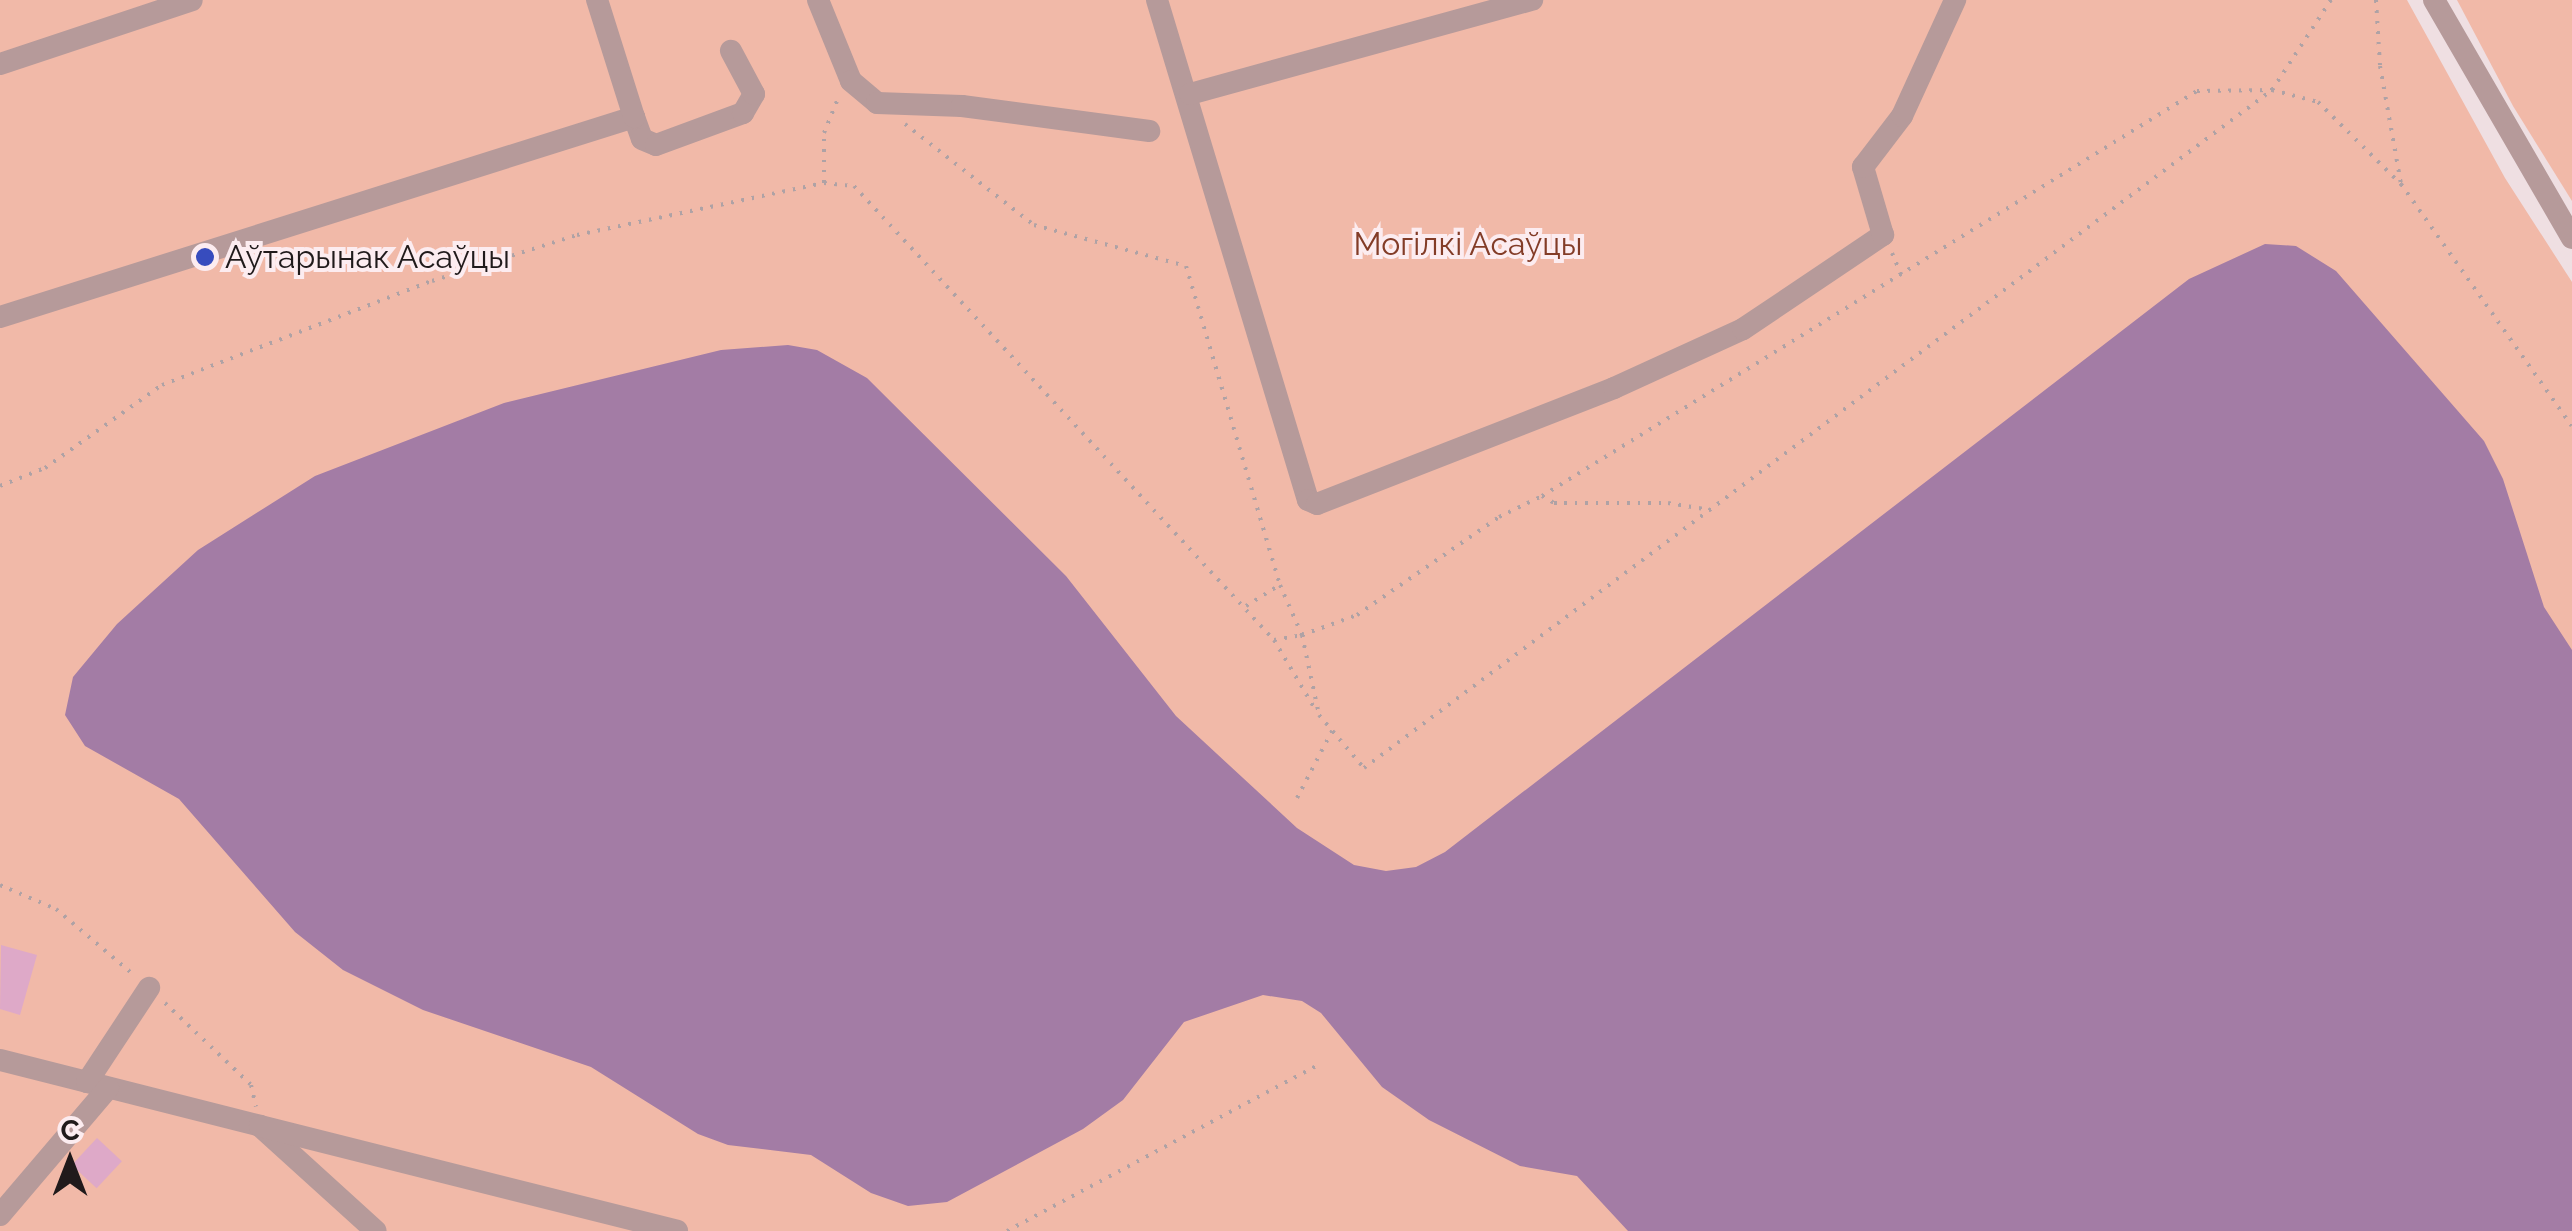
<!DOCTYPE html>
<html>
<head>
<meta charset="utf-8">
<style>
	body { margin:0 }
	#map { position:relative; width:2572px; height:1231px; overflow:hidden; background:#efdfe2; font-family:Raleway,sans-serif }
	div>[style] { position:absolute }
	.green>* { inset:0; background:#f1b9a8 }
	.water>* { inset:0; background:#a37ca5 }
	.building>* { inset:0; background:#dea9c8; transform-origin:0 0 }
	.path>* { height:4px; margin-top:-2px; transform-origin:0; background:repeating-linear-gradient(90deg,#afa2a5 0 2.5px,transparent 0 10.5px) }
	.minor>* { height:22px; margin:-11px; padding:0 11px; transform-origin:11px; border-radius:11px; background:#b69a9a }
	.dots>* { width:28px; height:28px; translate:-50% -50%; box-sizing:border-box; border:5px solid #fcecf0; border-radius:50% }
	span { translate:-50% -50%; white-space:nowrap; text-align:center; line-height:1.15; -webkit-text-stroke:8px #fcecf0; paint-order:stroke }
	.park-label { font-size:32px; color:#833c27 }
	.poi-label { font-size:32px; color:#201a1b }
	.left { translate:0 -50%; text-align:left }
	.north { position:absolute; left:20px; top:1111px; width:100px; height:100px; -webkit-text-stroke:8px #fcecf0; paint-order:stroke; rotate:0deg; font-size:28px; font-weight:700; line-height:40px; text-align:center; color:#201a1b }
	.north::after { content:''; display:block; margin:auto; width:35px; height:45px; background:#201a1b; clip-path:polygon(50% 0,100% 100%,50% 72%,0 100%) }
</style>
</head>
<body>
<div id="map">
	<div class="green">
		<i style="clip-path:polygon(0 0,2407px 0,2505px 178px,2572px 282px,2572px 1231px,0 1231px)"></i>
		<i style="clip-path:polygon(2457px 0,2572px 0,2572px 201px,2513px 106px)"></i>
	</div>
	<div class="water">
		<i style="clip-path:polygon(2265px 244px,2296px 246px,2336px 271px,2484px 441px,2503px 479px,2544px 607px,2572px 650px,2572px 1231px,1628px 1231px,1577px 1176px,1520px 1166px,1429px 1120px,1382px 1087px,1321px 1013px,1302px 1001px,1263px 995px,1184px 1022px,1123px 1100px,1083px 1129px,947px 1202px,908px 1206px,871px 1193px,811px 1155px,728px 1145px,698px 1134px,591px 1067px,423px 1010px,343px 970px,295px 932px,179px 799px,85px 746px,65px 715px,73px 677px,117px 624px,198px 550px,315px 476px,504px 403px,721px 350px,788px 345px,817px 350px,867px 378px,1066px 576px,1176px 716px,1297px 828px,1354px 865px,1386px 871px,1416px 867px,1445px 852px,2189px 279px)"></i>
	</div>
	<div class="building">
		<i style="clip-path:polygon(1px 945px,37px 955px,20px 1015px,0 1009px)"></i>
		<i style="left:97px;top:1138px;width:34px;height:37px;rotate:43deg"></i>
	</div>
	<div class="path">
		<i style="left:2376px;top:0;width:66px;rotate:86.5deg"></i>
		<i style="left:2380px;top:66px;width:120px;rotate:79.9deg"></i>
		<i style="left:905px;top:124px;width:164px;rotate:38.1deg"></i>
		<i style="left:1034px;top:225px;width:157px;rotate:15.1deg"></i>
		<i style="left:1186px;top:266px;width:333px;rotate:73.6deg"></i>
		<i style="left:1280px;top:585px;width:55px;rotate:66.3deg"></i>
		<i style="left:1302px;top:635px;width:82px;rotate:78deg"></i>
		<i style="left:1319px;top:715px;width:70px;rotate:49.7deg"></i>
		<i style="left:1364px;top:768px;width:1133px;rotate:-36.75deg"></i>
		<i style="left:2272px;top:90px;width:48px;rotate:14.6deg"></i>
		<i style="left:2318px;top:102px;width:117px;rotate:44.7deg"></i>
		<i style="left:2401px;top:184px;width:296px;rotate:54.8deg"></i>
		<i style="left:824px;top:183px;width:50px;rotate:-90deg"></i>
		<i style="left:824px;top:133px;width:40px;rotate:-68deg"></i>
		<i style="left:1892px;top:253px;width:25px;rotate:67deg"></i>
		<i style="left:0;top:486px;width:48px;rotate:-21.8deg"></i>
		<i style="left:45px;top:468px;width:143px;rotate:-35.4deg"></i>
		<i style="left:162px;top:385px;width:289px;rotate:-21.1deg"></i>
		<i style="left:432px;top:281px;width:152px;rotate:-17.6deg"></i>
		<i style="left:577px;top:235px;width:252px;rotate:-11.9deg"></i>
		<i style="left:824px;top:183px;width:30px;rotate:6deg"></i>
		<i style="left:854px;top:186px;width:618px;rotate:47.23deg"></i>
		<i style="left:1274px;top:640px;width:28px;rotate:-10deg"></i>
		<i style="left:1302px;top:635px;width:59px;rotate:-20deg"></i>
		<i style="left:1357px;top:615px;width:173px;rotate:-34.6deg"></i>
		<i style="left:1499px;top:517px;width:48px;rotate:-26deg"></i>
		<i style="left:1542px;top:496px;width:770px;rotate:-31.73deg"></i>
		<i style="left:2197px;top:91px;width:75px;rotate:-0.8deg"></i>
		<i style="left:2272px;top:90px;width:108px;rotate:-56.8deg"></i>
		<i style="left:1542px;top:496px;width:14px;rotate:30deg"></i>
		<i style="left:1554px;top:503px;width:114px"></i>
		<i style="left:1668px;top:503px;width:43px;rotate:9.5deg"></i>
		<i style="left:1246px;top:606px;width:40px;rotate:-32deg"></i>
		<i style="left:1274px;top:640px;width:80px;rotate:59.3deg"></i>
		<i style="left:1297px;top:798px;width:76px;rotate:-62.4deg"></i>
		<i style="left:0;top:885px;width:61px;rotate:23.2deg"></i>
		<i style="left:56px;top:909px;width:104px;rotate:40.3deg"></i>
		<i style="left:165px;top:1003px;width:119px;rotate:43.6deg"></i>
		<i style="left:251px;top:1085px;width:22px;rotate:77deg"></i>
		<i style="left:1007px;top:1231px;width:350px;rotate:-28.1deg"></i>
	</div>
	<div class="minor">
		<i style="left:818px;top:0;width:87px;rotate:67.8deg"></i>
		<i style="left:851px;top:81px;width:34px;rotate:40deg"></i>
		<i style="left:877px;top:103px;width:85px;rotate:2deg"></i>
		<i style="left:962px;top:106px;width:189px;rotate:7.6deg"></i>
		<i style="left:1157px;top:0;width:522px;rotate:73.2deg"></i>
		<i style="left:1308px;top:500px;width:10px;rotate:24deg"></i>
		<i style="left:1317px;top:504px;width:319px;rotate:-21.3deg"></i>
		<i style="left:1614px;top:388px;width:142px;rotate:-24.6deg"></i>
		<i style="left:1743px;top:329px;width:169px;rotate:-33.9deg"></i>
		<i style="left:1883px;top:235px;width:71px;rotate:-106.4deg"></i>
		<i style="left:1863px;top:167px;width:64px;rotate:-52.6deg"></i>
		<i style="left:1902px;top:116px;width:128px;rotate:-65.4deg"></i>
		<i style="left:2434px;top:0;width:275px;rotate:59.9deg"></i>
		<i style="left:0;top:64px;width:202px;rotate:-18.4deg"></i>
		<i style="left:1190px;top:94px;width:355px;rotate:-15.4deg"></i>
		<i style="left:634px;top:117px;width:23px;rotate:70deg"></i>
		<i style="left:642px;top:139px;width:15px;rotate:23deg"></i>
		<i style="left:656px;top:145px;width:93px;rotate:-20.2deg"></i>
		<i style="left:743px;top:113px;width:22px;rotate:-60deg"></i>
		<i style="left:754px;top:94px;width:49px;rotate:-118.1deg"></i>
		<i style="left:0;top:317px;width:665px;rotate:-17.51deg"></i>
		<i style="left:634px;top:117px;width:123px;rotate:-107.5deg"></i>
		<i style="left:0;top:1060px;width:268px;rotate:14.2deg"></i>
		<i style="left:260px;top:1126px;width:156px;rotate:42.2deg"></i>
		<i style="left:87px;top:1082px;width:113px;rotate:-56.6deg"></i>
		<i style="left:260px;top:1126px;width:430px;rotate:14.1deg"></i>
		<i style="left:0;top:1215px;width:167px;rotate:-49.6deg"></i>
	</div>
	<div class="dots">
		<i style="left:205px;top:257px;background:#374cbe"></i>
	</div>
	<div class="park-label">
		<span style="left:1468px;top:244px">Могілкі Асаўцы</span>
	</div>
	<div class="poi-label">
		<span class="left" style="left:225px;top:257px">Аўтарынак Асаўцы</span>
	</div>
	<div class="north">С</div>
</div>
</body>
</html>
